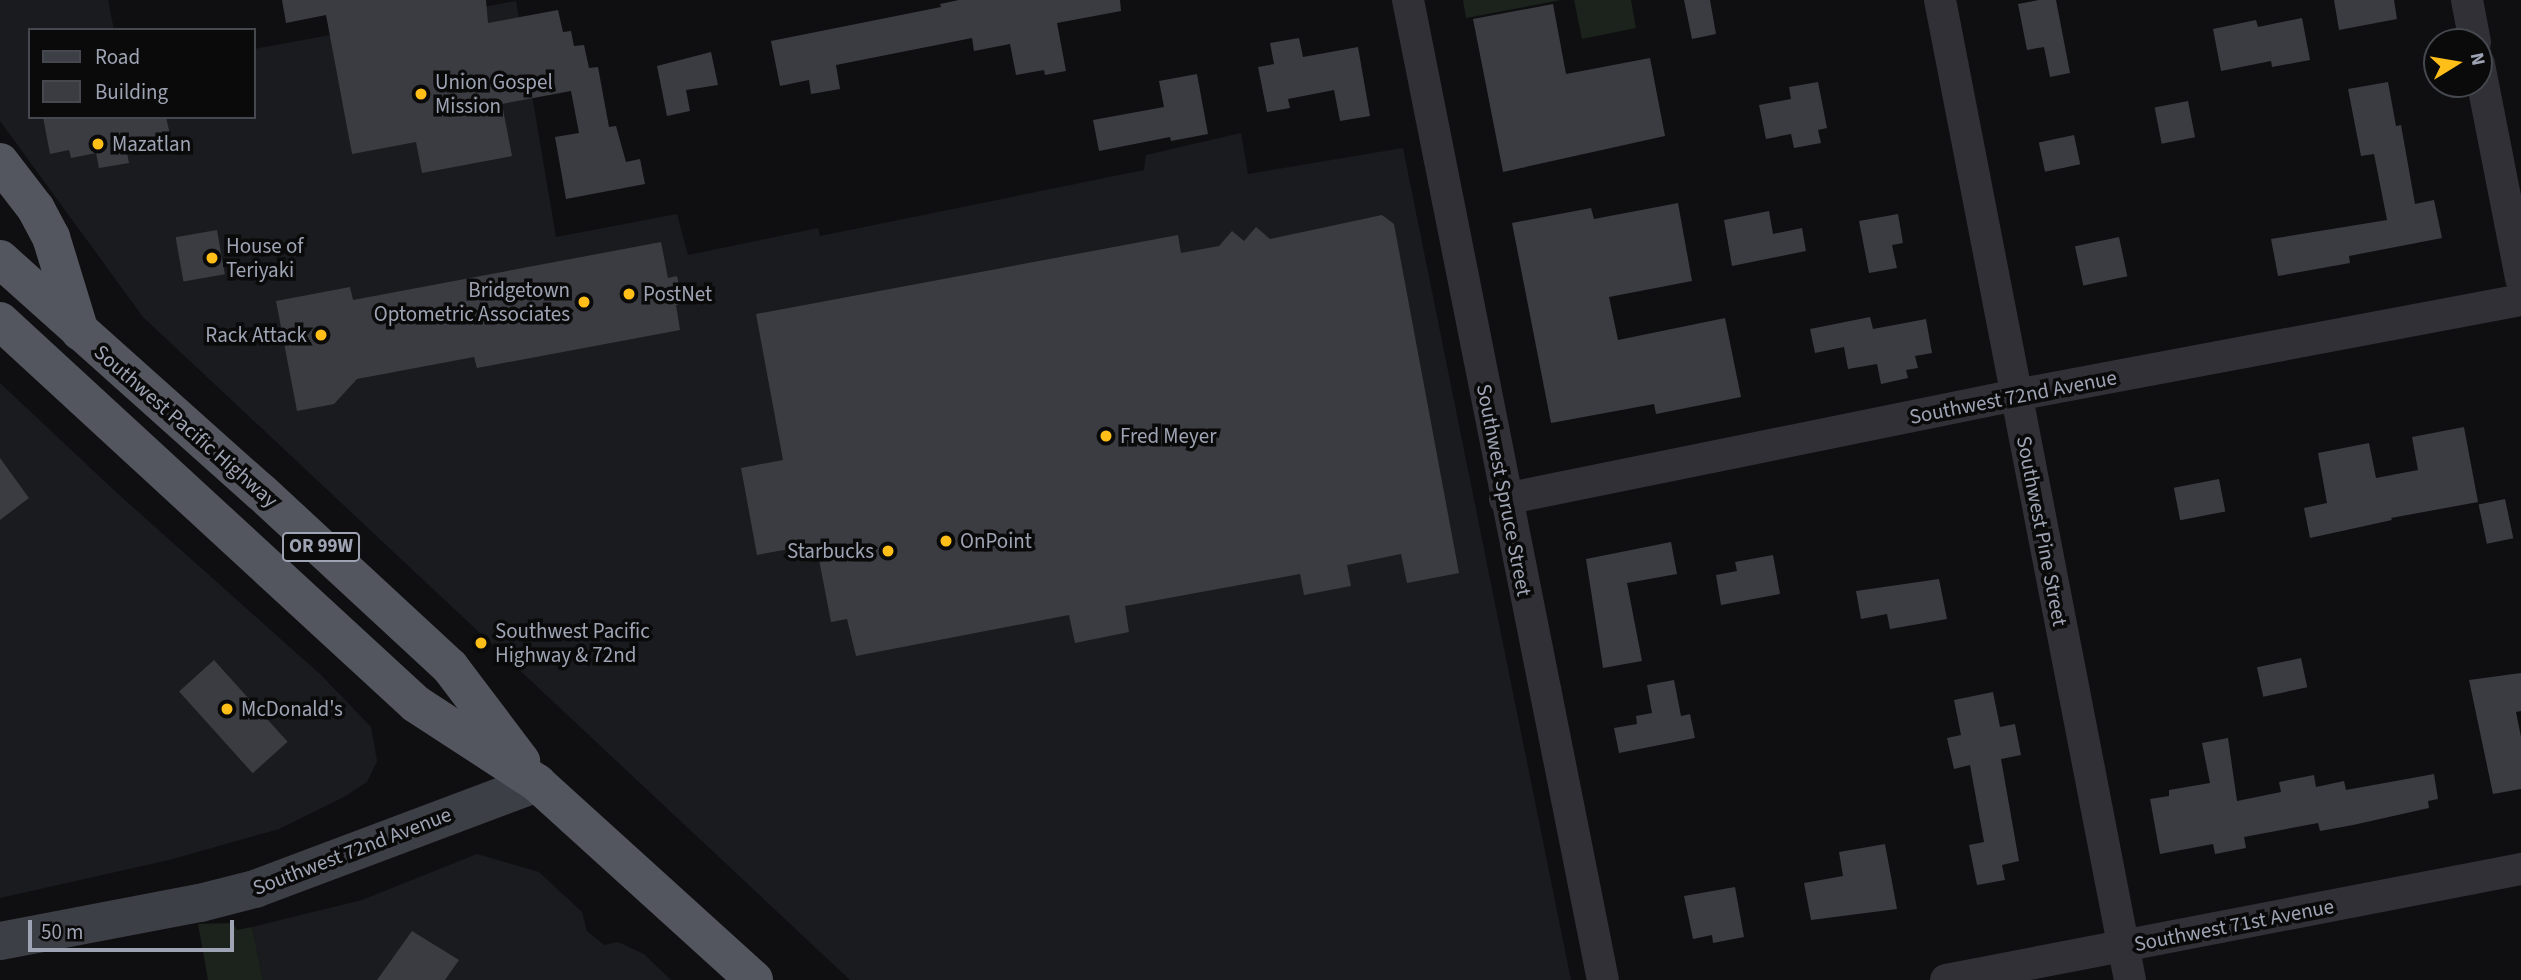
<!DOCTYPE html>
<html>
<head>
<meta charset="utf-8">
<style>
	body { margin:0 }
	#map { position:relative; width:2521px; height:980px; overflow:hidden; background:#0f0f11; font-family:"Source Sans 3",sans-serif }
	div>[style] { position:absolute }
	.built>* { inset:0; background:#1a1b1e }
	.green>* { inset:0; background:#1b231c }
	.building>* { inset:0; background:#3b3c41; transform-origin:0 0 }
	.minor>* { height:32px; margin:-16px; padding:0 16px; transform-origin:16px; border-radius:16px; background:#303036 }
	.secondary>* { height:38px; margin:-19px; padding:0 19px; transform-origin:19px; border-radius:19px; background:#3d3f46 }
	.trunk>* { height:38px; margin:-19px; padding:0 19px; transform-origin:19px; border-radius:19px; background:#53565e }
	.dots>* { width:19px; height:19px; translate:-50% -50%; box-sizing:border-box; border:4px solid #0a0a0b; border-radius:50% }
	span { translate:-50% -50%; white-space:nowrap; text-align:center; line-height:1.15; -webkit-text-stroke:7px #0a0a0b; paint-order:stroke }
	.shield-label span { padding:2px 5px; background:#0a0a0b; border:2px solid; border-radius:5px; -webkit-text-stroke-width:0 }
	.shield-label { font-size:19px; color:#9ea4b3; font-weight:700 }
	.poi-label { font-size:21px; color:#9ea4b3 }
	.left { translate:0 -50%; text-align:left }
	.right { translate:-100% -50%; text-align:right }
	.street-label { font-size:21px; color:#9ea4b3 }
	.legend { position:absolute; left:28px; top:28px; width:228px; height:91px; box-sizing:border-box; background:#0a0a0b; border:2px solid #45484e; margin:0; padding:9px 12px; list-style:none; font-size:21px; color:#9ea4b3 }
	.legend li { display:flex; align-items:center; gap:14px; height:35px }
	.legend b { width:35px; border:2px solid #45484e }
	.north { position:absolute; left:2423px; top:28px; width:70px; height:70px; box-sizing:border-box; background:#0a0a0b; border:2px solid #45484e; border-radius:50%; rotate:79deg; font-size:19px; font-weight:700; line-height:28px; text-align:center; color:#9ea4b3 }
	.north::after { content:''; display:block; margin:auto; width:24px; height:32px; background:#ffbe18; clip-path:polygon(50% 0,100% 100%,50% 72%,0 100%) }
	.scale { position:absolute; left:28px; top:920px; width:206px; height:32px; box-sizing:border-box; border:4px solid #9ea4b3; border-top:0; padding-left:9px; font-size:21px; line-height:24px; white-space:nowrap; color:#9ea4b3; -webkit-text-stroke:5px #0a0a0b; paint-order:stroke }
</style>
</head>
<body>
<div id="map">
	<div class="built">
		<i style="clip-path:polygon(0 0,108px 0,114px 30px,30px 30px,30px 117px,254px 117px,254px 49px,516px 1px,556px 237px,677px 214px,688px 255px,818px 228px,820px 236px,1144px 170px,1146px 155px,1241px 133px,1248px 174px,1403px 148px,1571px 980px,850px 980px,143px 317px,0 121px)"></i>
		<i style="clip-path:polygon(0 383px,117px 493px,321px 675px,371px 727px,377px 761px,367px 782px,344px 797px,279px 829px,169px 860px,0 898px)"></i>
		<i style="clip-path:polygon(477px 854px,539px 872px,582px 912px,587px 931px,604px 945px,618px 942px,644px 954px,671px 980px,263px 980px,252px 927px,362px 900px)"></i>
	</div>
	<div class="green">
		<i style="clip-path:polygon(1463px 0,1561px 0,1466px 18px)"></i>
		<i style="clip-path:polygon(1574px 0,1631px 0,1636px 28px,1582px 39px)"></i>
		<i style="clip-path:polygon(233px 923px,237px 930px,252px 927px,263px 980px,208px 980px,198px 924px)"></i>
	</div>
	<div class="building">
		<i style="clip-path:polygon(282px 0,486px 0,488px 23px,558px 10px,563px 32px,571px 31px,574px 46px,584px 45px,589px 68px,598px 67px,609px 127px,616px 126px,626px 162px,640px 159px,645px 184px,566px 199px,555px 137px,579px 133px,571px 91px,502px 104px,512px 156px,422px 173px,416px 142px,352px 154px,326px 15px,286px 23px)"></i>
		<i style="clip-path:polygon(959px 0,1120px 0,1121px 11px,1057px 23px,1066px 71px,1045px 75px,1044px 70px,1016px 75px,1010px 44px,974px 51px,972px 38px,836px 65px,840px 89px,811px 94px,809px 80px,780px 86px,771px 41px,941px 7px,940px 4px)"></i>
		<i style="clip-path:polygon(1684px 0,1710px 0,1716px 34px,1692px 39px)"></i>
		<i style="clip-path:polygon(2039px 0,2056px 0,2070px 73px,2050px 77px,2044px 47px,2027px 50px,2018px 4px)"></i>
		<i style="clip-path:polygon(2334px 0,2394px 0,2397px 19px,2339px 30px)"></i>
		<i style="clip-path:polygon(1553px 4px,1566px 74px,1650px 58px,1665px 136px,1503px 172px,1473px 19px)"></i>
		<i style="clip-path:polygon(2302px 18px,2310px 60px,2272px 67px,2271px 61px,2221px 71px,2213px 29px,2256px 20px,2258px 27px)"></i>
		<i style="clip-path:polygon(1299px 38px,1303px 57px,1358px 47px,1370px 116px,1340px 121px,1334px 90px,1288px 99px,1290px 108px,1267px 112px,1258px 67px,1274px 64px,1270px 43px)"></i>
		<i style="clip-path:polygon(711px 52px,718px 85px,686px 90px,690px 111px,667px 116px,657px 66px)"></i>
		<i style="clip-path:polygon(1197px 74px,1208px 134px,1171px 141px,1170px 137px,1099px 151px,1093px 120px,1164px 107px,1159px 81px)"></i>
		<i style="clip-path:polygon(1818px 82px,1827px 128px,1818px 130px,1821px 143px,1794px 148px,1791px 134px,1766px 139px,1759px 105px,1791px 99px,1789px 87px)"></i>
		<i style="clip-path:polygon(2388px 82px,2396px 126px,2401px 125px,2415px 204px,2434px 200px,2442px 238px,2349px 256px,2350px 263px,2278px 276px,2271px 239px,2387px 220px,2374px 154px,2361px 156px,2348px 89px)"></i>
		<i style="left:2188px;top:101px;width:37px;height:34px;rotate:79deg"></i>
		<i style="clip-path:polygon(43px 117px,166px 117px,171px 139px,126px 148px,129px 163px,99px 168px,96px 153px,71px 158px,69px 150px,50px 154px)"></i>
		<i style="left:2074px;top:135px;width:30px;height:36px;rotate:78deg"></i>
		<i style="clip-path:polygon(1678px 203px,1692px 281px,1609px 297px,1618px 340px,1725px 318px,1741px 397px,1656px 414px,1654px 404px,1551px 423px,1512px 223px,1591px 208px,1594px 219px)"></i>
		<i style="clip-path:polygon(1769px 211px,1773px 234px,1802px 228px,1806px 251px,1732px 266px,1724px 220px)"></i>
		<i style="clip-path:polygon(1898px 214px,1903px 243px,1892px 245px,1897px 268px,1869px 273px,1859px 221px)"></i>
		<i style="clip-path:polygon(1382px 215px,1394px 224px,1459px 573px,1407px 583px,1401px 554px,1347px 565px,1351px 586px,1304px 595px,1300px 574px,1125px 606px,1129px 632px,1075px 643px,1069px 615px,856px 656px,847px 619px,831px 622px,816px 544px,757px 555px,741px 468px,783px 460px,756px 314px,1178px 235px,1181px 253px,1219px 246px,1232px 231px,1244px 241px,1256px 227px,1270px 239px)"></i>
		<i style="left:217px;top:230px;width:45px;height:42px;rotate:80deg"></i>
		<i style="left:2119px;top:237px;width:40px;height:45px;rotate:78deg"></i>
		<i style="clip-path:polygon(661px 242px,668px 278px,677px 276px,683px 304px,676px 305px,680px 330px,477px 368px,474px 357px,357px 379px,334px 404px,297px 411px,276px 301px,350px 287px,353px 300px)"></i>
		<i style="clip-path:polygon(1870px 317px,1873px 329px,1926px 319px,1932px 353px,1915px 356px,1918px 368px,1906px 370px,1908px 378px,1881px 384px,1877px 364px,1848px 369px,1844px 347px,1815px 353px,1810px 329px)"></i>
		<i style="clip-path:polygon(2464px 427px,2478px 502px,2391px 518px,2392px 520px,2310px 538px,2304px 508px,2327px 503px,2318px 453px,2369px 443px,2376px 478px,2418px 470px,2412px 437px)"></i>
		<i style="clip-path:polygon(0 458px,29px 498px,0 520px)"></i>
		<i style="left:2219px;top:479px;width:33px;height:46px;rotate:79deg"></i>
		<i style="left:2505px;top:499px;width:40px;height:27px;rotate:78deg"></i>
		<i style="clip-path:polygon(1671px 542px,1677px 574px,1627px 583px,1642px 661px,1603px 668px,1586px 559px)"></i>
		<i style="clip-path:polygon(1773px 555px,1780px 594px,1721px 605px,1716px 575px,1737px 571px,1735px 562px)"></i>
		<i style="clip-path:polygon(1939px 579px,1947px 619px,1890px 629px,1887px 614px,1861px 619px,1856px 591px)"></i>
		<i style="left:2301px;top:658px;width:30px;height:45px;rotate:78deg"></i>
		<i style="left:214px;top:660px;width:110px;height:47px;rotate:48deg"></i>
		<i style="clip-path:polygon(2521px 673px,2521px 711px,2516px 712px,2521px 737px,2521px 789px,2493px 794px,2469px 680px)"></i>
		<i style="clip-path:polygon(1674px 680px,1681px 716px,1690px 714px,1695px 738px,1619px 753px,1614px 728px,1637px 724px,1636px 716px,1652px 713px,1647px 685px)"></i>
		<i style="clip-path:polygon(1993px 692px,2000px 727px,2015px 724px,2021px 755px,2001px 759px,2019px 861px,2002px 865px,2005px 880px,1977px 885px,1969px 845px,1984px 842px,1970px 765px,1954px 769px,1947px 738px,1961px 735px,1954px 700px)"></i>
		<i style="clip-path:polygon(2228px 738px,2237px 801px,2281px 792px,2279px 782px,2314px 775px,2316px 787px,2344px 781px,2346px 790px,2434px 774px,2438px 799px,2428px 801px,2429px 808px,2353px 825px,2320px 831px,2318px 823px,2244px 837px,2246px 848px,2215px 854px,2213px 844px,2160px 854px,2150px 799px,2169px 796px,2169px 790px,2210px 783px,2202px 743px)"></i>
		<i style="clip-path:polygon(1885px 844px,1897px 909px,1811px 920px,1804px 883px,1843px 876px,1839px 852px)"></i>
		<i style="clip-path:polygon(1735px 887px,1744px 937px,1713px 943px,1712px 935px,1693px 939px,1684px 896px)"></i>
		<i style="clip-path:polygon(412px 931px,459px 960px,445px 980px,377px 980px)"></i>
	</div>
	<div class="minor">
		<i style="left:1408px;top:0;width:999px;rotate:78.75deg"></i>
		<i style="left:1940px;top:0;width:998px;rotate:79.03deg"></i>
		<i style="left:2467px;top:0;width:43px;rotate:79.2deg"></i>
		<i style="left:2479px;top:64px;width:219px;rotate:78.9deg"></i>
		<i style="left:1505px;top:499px;width:521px;rotate:-11.5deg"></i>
		<i style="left:2016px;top:395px;width:514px;rotate:-10.65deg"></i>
		<i style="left:1946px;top:980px;width:586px;rotate:-10.93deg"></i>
	</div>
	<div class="secondary">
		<i style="left:0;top:941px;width:204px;rotate:-10.8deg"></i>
		<i style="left:200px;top:903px;width:57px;rotate:-14.3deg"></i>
		<i style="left:255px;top:889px;width:301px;rotate:-20.6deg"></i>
	</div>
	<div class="trunk">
		<i style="left:0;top:162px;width:59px;rotate:52.5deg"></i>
		<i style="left:36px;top:209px;width:32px;rotate:62deg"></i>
		<i style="left:51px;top:237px;width:99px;rotate:73deg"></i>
		<i style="left:0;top:259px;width:350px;rotate:41.8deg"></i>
		<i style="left:261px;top:492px;width:258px;rotate:42.8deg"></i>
		<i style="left:450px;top:667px;width:118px;rotate:52.9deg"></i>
		<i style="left:0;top:321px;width:565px;rotate:42.63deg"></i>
		<i style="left:416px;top:704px;width:145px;rotate:33.1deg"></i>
		<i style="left:537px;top:783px;width:293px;rotate:42.2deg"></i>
	</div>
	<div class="dots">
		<i style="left:421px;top:94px;background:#ffbe18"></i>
		<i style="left:98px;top:144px;background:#ffbe18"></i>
		<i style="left:212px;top:258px;background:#ffbe18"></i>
		<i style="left:629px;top:294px;background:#ffbe18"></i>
		<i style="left:584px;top:302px;background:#ffbe18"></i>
		<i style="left:321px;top:335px;background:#ffbe18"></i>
		<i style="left:1106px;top:436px;background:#ffbe18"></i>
		<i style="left:946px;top:541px;background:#ffbe18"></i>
		<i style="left:888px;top:551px;background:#ffbe18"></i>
		<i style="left:481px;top:643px;background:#ffbe18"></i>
		<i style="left:227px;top:709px;background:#ffbe18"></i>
	</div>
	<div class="shield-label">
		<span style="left:321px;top:547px">OR 99W</span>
	</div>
	<div class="poi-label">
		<span class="left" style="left:435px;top:94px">Union Gospel<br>Mission</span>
		<span class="left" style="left:112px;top:144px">Mazatlan</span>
		<span class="left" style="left:226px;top:258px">House of<br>Teriyaki</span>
		<span class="right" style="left:570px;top:302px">Bridgetown<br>Optometric Associates</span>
		<span class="left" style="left:643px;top:294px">PostNet</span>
		<span class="right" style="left:307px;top:335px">Rack Attack</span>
		<span class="left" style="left:1120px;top:436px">Fred Meyer</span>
		<span class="left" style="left:960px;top:541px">OnPoint</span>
		<span class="right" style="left:874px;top:551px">Starbucks</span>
		<span class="left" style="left:495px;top:643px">Southwest Pacific<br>Highway &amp; 72nd</span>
		<span class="left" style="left:241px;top:709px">McDonald's</span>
	</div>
	<div class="street-label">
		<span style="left:2013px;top:397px;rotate:-11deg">Southwest 72nd Avenue</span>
		<span style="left:186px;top:426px;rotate:41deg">Southwest Pacific Highway</span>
		<span style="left:1504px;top:490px;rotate:79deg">Southwest Spruce Street</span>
		<span style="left:2042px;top:531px;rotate:79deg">Southwest Pine Street</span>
		<span style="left:352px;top:851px;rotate:-21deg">Southwest 72nd Avenue</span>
		<span style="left:2234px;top:925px;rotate:-11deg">Southwest 71st Avenue</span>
	</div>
	<ul class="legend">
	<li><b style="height:9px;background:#3d3f46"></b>Road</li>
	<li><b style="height:19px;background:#3b3c41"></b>Building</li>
	</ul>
	<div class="north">N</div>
	<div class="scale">50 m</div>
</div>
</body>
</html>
